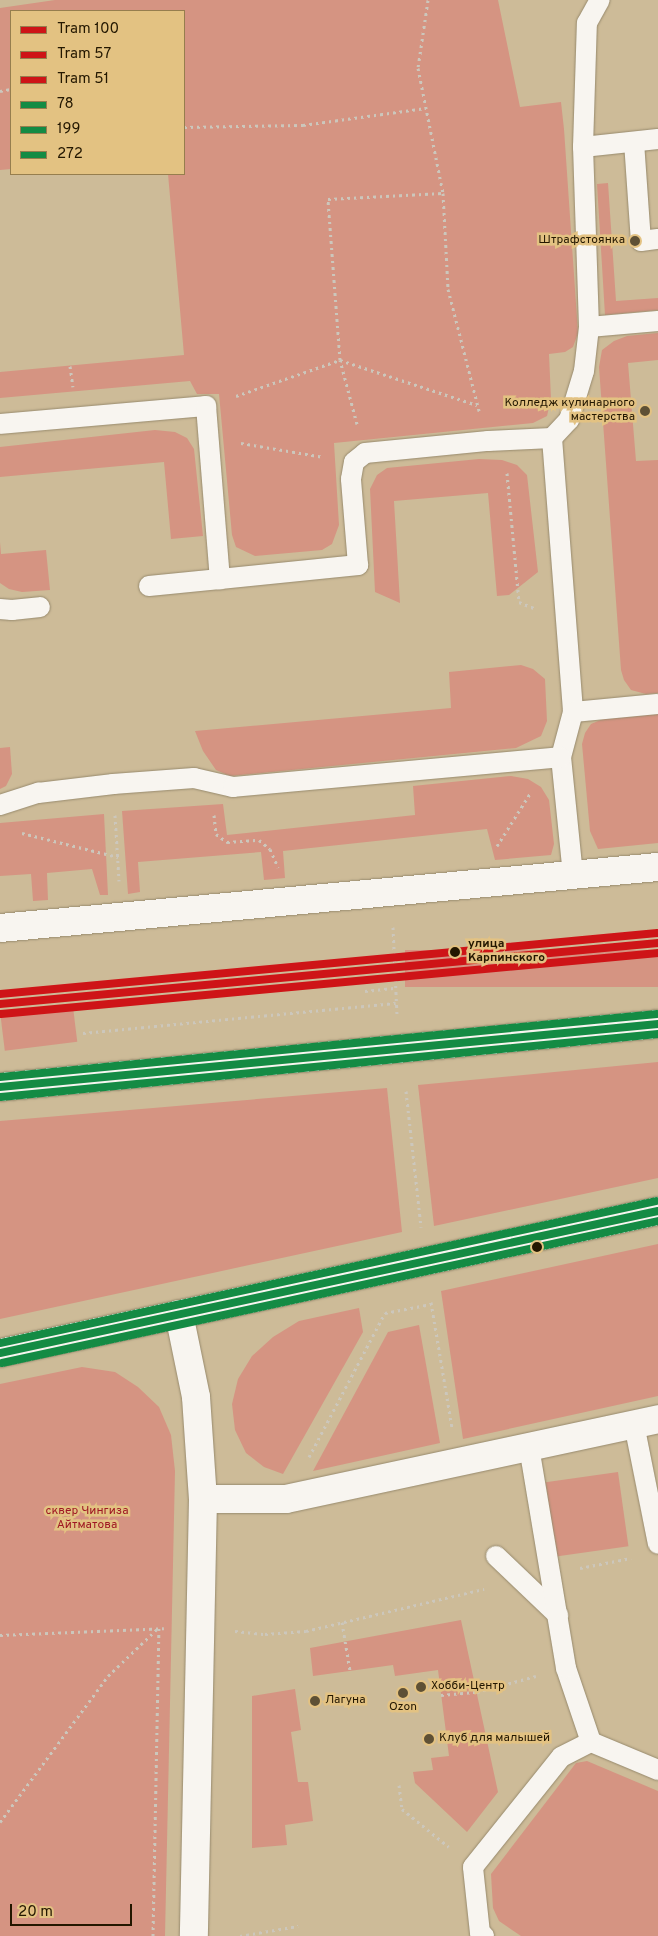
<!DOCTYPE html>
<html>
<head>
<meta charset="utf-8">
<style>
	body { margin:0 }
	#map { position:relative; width:658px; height:1936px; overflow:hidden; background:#cdbb98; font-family:Overpass,sans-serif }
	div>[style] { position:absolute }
	.green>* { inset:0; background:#d59482; transform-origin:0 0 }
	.path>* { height:3px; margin-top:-1.5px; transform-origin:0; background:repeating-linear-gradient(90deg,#ccc7bc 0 2.5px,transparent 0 6.5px) }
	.roads { filter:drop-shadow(0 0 1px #978a6d) drop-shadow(0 0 1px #978a6d) }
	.service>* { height:20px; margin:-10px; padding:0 10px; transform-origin:10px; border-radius:10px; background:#f8f5f0 }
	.minor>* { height:28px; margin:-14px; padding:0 14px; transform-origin:14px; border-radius:14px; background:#f8f5f0 }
	.primary>* { height:28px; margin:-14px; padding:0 14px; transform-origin:14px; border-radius:14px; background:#f8f5f0 }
	.bus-1>* { height:8px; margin:-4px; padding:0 4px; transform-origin:4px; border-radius:4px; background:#148b44 }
	.bus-2>* { height:8px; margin:-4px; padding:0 4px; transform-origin:4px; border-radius:4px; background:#148b44 }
	.bus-3>* { height:8px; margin:-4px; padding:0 4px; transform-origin:4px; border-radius:4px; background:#148b44 }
	.tram-1>* { height:8px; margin:-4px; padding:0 4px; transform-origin:4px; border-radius:4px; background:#ce1417 }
	.tram-2>* { height:8px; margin:-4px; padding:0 4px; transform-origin:4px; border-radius:4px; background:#ce1417 }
	.tram-3>* { height:8px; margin:-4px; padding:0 4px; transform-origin:4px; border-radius:4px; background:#ce1417 }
	.dots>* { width:14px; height:14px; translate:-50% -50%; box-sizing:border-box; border:2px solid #e3c282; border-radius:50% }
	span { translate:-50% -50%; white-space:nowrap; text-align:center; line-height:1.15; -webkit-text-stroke:5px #e3c282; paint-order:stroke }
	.poi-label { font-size:12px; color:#231700 }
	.right { translate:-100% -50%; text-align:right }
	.left { translate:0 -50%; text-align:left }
	.stop-label { font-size:12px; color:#231700; font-weight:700 }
	.park-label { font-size:12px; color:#9f1823 }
	.legend { position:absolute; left:10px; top:10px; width:175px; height:165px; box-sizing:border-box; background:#e3c282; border:1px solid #967e4e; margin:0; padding:6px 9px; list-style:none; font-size:15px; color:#231700 }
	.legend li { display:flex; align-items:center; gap:10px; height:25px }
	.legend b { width:25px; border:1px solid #967e4e }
	.scale { position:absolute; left:10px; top:1904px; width:122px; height:22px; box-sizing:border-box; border:2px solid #231700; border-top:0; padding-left:6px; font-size:15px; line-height:18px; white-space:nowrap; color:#231700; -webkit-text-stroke:4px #e3c282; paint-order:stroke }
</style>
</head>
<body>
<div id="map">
	<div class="green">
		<i style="clip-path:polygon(55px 0,498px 0,520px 107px,561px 102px,564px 129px,578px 333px,573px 347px,565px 352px,549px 354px,551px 399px,547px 416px,533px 423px,334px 443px,339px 525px,332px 544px,322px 550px,255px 556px,236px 547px,232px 535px,219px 394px,197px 394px,190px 381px,0 398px,0 372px,184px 355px,168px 174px,184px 174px,184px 11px,11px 11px,11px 169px,0 170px,0 8px)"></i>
		<i style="clip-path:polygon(608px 183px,616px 301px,658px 298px,658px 310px,605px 315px,597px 184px)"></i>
		<i style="clip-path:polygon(658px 333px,658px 360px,628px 363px,636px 461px,658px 460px,658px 693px,646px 694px,631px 690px,624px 680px,621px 670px,599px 367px,602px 350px,614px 341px,627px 336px)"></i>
		<i style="clip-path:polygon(155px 430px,175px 432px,187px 438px,194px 449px,203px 536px,171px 539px,164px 462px,0 477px,0 447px)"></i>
		<i style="clip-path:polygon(479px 459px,502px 460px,517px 465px,527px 475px,538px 572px,509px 595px,497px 596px,488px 493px,394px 501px,400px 603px,375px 592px,370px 489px,377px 475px,387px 468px)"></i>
		<i style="clip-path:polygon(0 542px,1px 554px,46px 550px,50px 590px,22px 592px,9px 589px,0 583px)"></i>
		<i style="clip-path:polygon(521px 665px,533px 669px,545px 679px,547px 721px,541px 736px,516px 748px,230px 776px,216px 770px,203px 751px,195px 731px,451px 708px,449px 672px)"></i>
		<i style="clip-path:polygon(658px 714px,658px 843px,598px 849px,590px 831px,582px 744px,585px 733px,591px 724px,603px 719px)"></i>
		<i style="clip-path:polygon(10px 747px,12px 774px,6px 786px,0 789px,0 748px)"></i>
		<i style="clip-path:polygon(511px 776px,528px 779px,541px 787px,549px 800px,554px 844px,551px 855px,495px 860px,487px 829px,283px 851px,285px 878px,264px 880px,261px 852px,138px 862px,140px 892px,128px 894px,122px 811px,223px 804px,227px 835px,415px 815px,413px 786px)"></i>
		<i style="clip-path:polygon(104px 814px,108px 895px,100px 895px,92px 869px,47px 873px,48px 900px,33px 901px,31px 874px,0 876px,0 823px)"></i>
		<i style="left:658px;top:950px;width:37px;height:253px;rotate:90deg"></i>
		<i style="left:73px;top:1007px;width:35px;height:73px;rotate:83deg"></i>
		<i style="clip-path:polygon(658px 1062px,658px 1178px,434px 1226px,418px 1085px)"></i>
		<i style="clip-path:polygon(387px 1088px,402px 1232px,0 1319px,0 1121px)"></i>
		<i style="clip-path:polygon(658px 1244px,658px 1396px,463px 1439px,441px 1291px)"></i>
		<i style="clip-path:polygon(359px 1308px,363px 1332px,283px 1474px,264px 1467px,246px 1453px,235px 1430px,232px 1404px,238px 1379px,252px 1356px,273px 1337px,299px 1321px)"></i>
		<i style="clip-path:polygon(419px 1325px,440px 1443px,313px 1471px,388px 1332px)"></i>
		<i style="clip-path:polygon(82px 1367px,115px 1372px,138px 1387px,159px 1407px,171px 1435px,175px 1471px,165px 1936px,0 1936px,0 1384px)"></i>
		<i style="left:618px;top:1472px;width:75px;height:73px;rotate:82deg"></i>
		<i style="clip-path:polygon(461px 1620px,498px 1792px,467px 1832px,415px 1783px,413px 1772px,433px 1770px,431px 1758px,449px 1756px,438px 1670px,395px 1676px,393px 1665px,313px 1676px,310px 1648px)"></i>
		<i style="clip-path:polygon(295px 1689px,301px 1730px,291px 1732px,298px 1782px,308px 1782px,313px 1821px,285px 1825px,287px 1845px,252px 1848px,252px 1696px)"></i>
		<i style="clip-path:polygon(587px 1761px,658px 1791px,658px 1936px,521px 1936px,499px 1921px,493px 1908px,491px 1874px,576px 1763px)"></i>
	</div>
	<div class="path">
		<i style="left:428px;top:0;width:69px;rotate:98.4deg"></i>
		<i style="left:418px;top:68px;width:127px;rotate:78.7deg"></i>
		<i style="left:443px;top:193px;width:96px;rotate:87deg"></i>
		<i style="left:448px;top:289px;width:126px;rotate:75.7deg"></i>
		<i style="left:0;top:91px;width:11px;rotate:-10deg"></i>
		<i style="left:184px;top:127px;width:119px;rotate:-1deg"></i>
		<i style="left:303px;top:125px;width:124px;rotate:-7.9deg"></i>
		<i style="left:70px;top:366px;width:21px;rotate:82deg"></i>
		<i style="left:236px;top:396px;width:110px;rotate:-19.1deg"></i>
		<i style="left:340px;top:360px;width:144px;rotate:18.2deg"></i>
		<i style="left:357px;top:424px;width:66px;rotate:-104.9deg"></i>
		<i style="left:340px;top:360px;width:161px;rotate:-94.3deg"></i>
		<i style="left:328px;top:199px;width:115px;rotate:-3deg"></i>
		<i style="left:241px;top:443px;width:84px;rotate:9.6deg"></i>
		<i style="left:507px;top:473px;width:130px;rotate:84.7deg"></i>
		<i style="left:519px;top:602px;width:16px;rotate:22deg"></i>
		<i style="left:115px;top:815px;width:66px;rotate:86.5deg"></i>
		<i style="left:214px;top:815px;width:19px;rotate:84deg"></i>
		<i style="left:216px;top:834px;width:14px;rotate:36deg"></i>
		<i style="left:227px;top:842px;width:32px;rotate:-4deg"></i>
		<i style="left:259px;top:840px;width:14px;rotate:39deg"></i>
		<i style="left:270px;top:849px;width:20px;rotate:66deg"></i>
		<i style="left:22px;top:833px;width:99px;rotate:14deg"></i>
		<i style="left:497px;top:846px;width:64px;rotate:-57.8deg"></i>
		<i style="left:393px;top:927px;width:87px;rotate:87.4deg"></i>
		<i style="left:365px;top:991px;width:31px;rotate:-6deg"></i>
		<i style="left:83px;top:1033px;width:314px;rotate:-5.5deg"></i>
		<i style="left:406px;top:1091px;width:137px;rotate:83.7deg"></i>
		<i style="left:431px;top:1302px;width:127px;rotate:80.5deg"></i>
		<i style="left:309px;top:1457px;width:163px;rotate:-62.2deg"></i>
		<i style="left:385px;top:1313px;width:47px;rotate:-11.1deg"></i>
		<i style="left:580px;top:1568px;width:52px;rotate:-11.1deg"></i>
		<i style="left:342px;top:1622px;width:50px;rotate:80.7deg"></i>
		<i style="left:235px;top:1631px;width:30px;rotate:6deg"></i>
		<i style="left:265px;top:1634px;width:41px;rotate:-4.2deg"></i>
		<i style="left:306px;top:1631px;width:183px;rotate:-13.3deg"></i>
		<i style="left:0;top:1635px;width:164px;rotate:-2.4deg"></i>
		<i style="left:441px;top:1695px;width:36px;rotate:-5deg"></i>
		<i style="left:477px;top:1692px;width:61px;rotate:-15.2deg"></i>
		<i style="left:399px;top:1785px;width:24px;rotate:83deg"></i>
		<i style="left:402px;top:1809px;width:60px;rotate:39deg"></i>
		<i style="left:0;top:1822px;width:182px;rotate:-53.5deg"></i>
		<i style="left:108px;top:1676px;width:69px;rotate:-43.8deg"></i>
		<i style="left:153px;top:1936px;width:309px;rotate:-88.9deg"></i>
		<i style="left:240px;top:1936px;width:59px;rotate:-9.8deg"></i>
	</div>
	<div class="roads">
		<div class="service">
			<i style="left:634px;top:142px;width:99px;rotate:86deg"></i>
			<i style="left:641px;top:241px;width:17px;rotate:-7deg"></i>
			<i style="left:583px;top:147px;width:75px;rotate:-6.1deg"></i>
			<i style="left:589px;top:327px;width:69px;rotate:-5deg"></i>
			<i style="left:0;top:424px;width:207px;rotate:-5deg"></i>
			<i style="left:206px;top:406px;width:174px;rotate:85.4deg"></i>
			<i style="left:220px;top:579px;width:139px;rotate:-5.8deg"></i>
			<i style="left:358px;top:565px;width:86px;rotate:-94.7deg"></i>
			<i style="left:351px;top:479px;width:17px;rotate:-80deg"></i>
			<i style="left:354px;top:462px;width:14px;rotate:-39deg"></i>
			<i style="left:365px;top:453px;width:124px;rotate:-5.6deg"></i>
			<i style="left:488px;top:441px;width:64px;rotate:-2.7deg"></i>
			<i style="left:552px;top:438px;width:25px;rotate:-47deg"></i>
			<i style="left:569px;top:420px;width:51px;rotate:-73deg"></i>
			<i style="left:584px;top:371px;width:44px;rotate:-83.5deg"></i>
			<i style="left:589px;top:327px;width:180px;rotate:-91.9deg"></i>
			<i style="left:583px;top:147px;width:124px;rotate:-88.2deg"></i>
			<i style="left:587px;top:23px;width:26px;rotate:-61deg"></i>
			<i style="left:552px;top:438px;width:275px;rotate:85.6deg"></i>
			<i style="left:573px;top:712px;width:47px;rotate:104.9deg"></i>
			<i style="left:561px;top:757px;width:119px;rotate:84.2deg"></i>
			<i style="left:149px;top:586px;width:71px;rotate:-5.6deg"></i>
			<i style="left:0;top:609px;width:12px;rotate:5deg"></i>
			<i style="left:12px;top:610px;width:28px;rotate:-6deg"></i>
			<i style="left:573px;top:712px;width:85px;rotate:-5.4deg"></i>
			<i style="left:0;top:805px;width:40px;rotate:-18deg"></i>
			<i style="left:38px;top:793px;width:76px;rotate:-6.8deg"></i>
			<i style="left:113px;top:784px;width:81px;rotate:-4.2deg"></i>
			<i style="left:194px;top:778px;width:40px;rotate:13deg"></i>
			<i style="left:233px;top:787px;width:329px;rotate:-5.2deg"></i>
			<i style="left:634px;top:1424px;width:122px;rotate:78.7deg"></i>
			<i style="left:496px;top:1556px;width:86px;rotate:43.6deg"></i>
			<i style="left:591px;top:1742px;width:73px;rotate:22.7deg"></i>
			<i style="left:484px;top:1936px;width:5px;rotate:-143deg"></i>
			<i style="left:480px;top:1933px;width:66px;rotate:-96.1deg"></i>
			<i style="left:473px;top:1867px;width:141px;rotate:-51.3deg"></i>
			<i style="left:561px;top:1757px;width:34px;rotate:-27deg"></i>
			<i style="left:591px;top:1742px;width:78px;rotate:-108.7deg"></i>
			<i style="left:566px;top:1668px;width:225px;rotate:-99.5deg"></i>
		</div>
		<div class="minor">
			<i style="left:0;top:928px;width:661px;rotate:-5.3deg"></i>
			<i style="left:179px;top:1314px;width:85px;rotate:78.4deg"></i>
			<i style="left:196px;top:1397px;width:102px;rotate:86.1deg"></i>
			<i style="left:203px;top:1499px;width:437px;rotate:91.2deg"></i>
			<i style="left:203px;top:1499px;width:83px"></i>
			<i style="left:286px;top:1499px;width:381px;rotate:-12.1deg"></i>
		</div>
		<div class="primary">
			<i style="left:0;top:1087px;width:661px;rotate:-5.47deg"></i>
			<i style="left:0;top:1353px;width:673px;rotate:-12.18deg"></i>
		</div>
	</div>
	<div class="bus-1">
		<i style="left:0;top:1087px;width:661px;rotate:-5.47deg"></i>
		<i style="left:0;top:1353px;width:673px;rotate:-12.18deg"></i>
	</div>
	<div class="bus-2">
		<i style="left:1px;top:1097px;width:660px;rotate:-5.48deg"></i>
		<i style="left:2px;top:1363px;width:671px;rotate:-12.21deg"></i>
	</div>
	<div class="bus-3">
		<i style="left:0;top:1077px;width:660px;rotate:-5.48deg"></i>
		<i style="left:0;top:1343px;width:671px;rotate:-12.21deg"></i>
	</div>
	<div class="tram-1">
		<i style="left:0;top:1004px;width:661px;rotate:-5.3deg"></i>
	</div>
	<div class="tram-2">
		<i style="left:1px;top:1014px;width:660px;rotate:-5.3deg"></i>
	</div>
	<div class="tram-3">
		<i style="left:0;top:994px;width:660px;rotate:-5.3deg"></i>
	</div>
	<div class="dots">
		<i style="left:635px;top:241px;background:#5e5035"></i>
		<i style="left:645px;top:411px;background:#5e5035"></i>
		<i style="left:455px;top:952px;background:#231700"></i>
		<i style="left:537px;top:1247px;background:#231700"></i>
		<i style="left:421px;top:1687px;background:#5e5035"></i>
		<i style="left:403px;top:1693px;background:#5e5035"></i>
		<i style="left:315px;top:1701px;background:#5e5035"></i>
		<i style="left:429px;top:1739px;background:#5e5035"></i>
	</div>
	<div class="poi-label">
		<span class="right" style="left:625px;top:241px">Штрафстоянка</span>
		<span class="right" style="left:635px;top:411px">Колледж кулинарного<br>мастерства</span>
		<span class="left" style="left:431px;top:1687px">Хобби-Центр</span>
		<span class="left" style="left:325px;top:1701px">Лагуна</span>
		<span style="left:403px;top:1708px">Ozon</span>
		<span class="left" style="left:439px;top:1739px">Клуб для малышей</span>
	</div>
	<div class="stop-label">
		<span class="left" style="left:468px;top:952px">улица<br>Карпинского</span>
	</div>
	<div class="park-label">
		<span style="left:87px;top:1519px">сквер Чингиза<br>Айтматова</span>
	</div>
	<ul class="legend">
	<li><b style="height:6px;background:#ce1417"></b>Tram 100</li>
	<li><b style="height:6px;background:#ce1417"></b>Tram 57</li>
	<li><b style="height:6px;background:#ce1417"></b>Tram 51</li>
	<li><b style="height:6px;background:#148b44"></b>78</li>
	<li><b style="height:6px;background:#148b44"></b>199</li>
	<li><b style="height:6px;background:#148b44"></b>272</li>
	</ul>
	<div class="scale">20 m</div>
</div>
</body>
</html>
